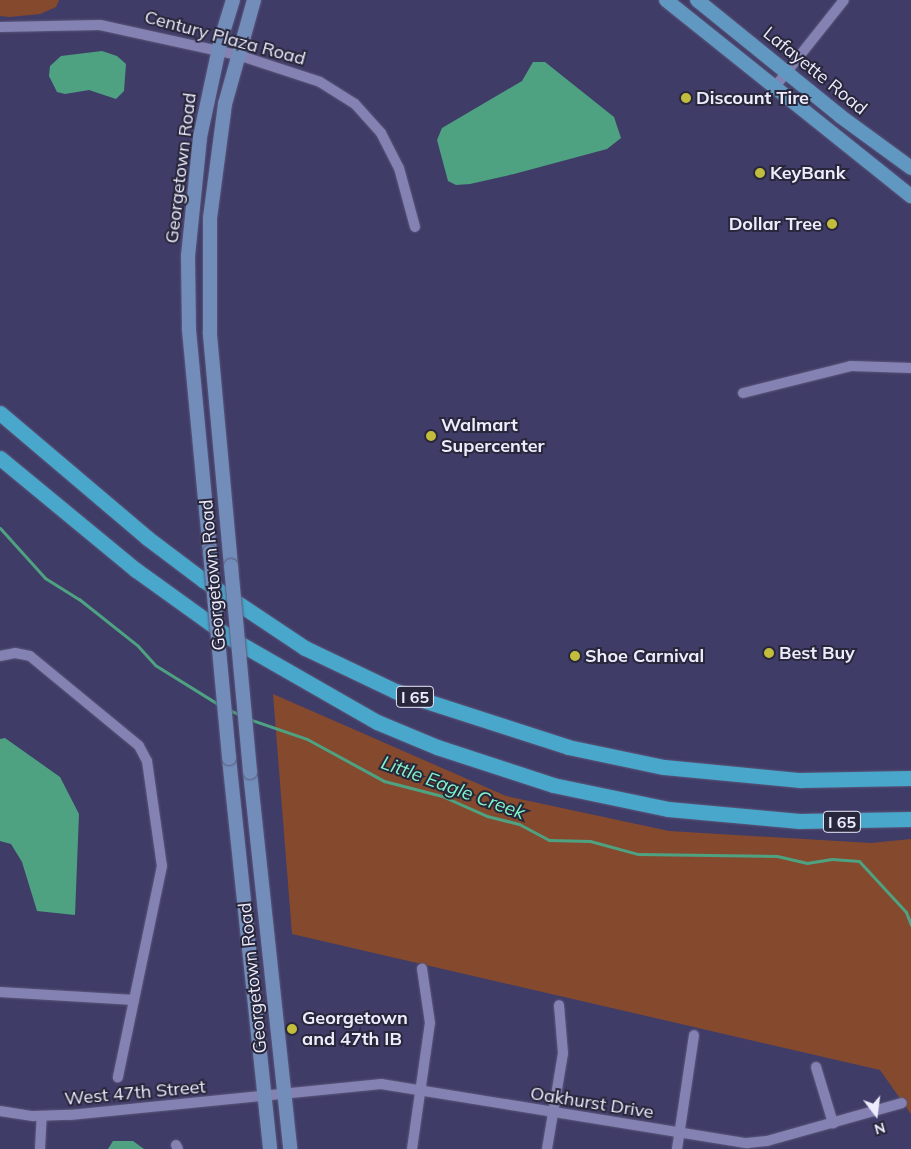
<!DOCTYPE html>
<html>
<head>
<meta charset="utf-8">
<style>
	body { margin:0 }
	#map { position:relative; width:911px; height:1149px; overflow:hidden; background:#403c68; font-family:Mulish,sans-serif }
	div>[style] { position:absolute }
	.green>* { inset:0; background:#854a2d }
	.water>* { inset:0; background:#4ea282 }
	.stream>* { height:3px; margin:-1.5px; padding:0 1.5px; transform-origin:1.5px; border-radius:1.5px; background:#4ea282 }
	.roads { filter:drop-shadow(0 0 1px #5a5779) drop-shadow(0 0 1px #5a5779) }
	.minor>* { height:10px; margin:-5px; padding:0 5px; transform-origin:5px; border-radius:5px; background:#8482b3 }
	.secondary>* { height:14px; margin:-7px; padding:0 7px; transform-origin:7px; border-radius:7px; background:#728dba }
	.primary>* { height:14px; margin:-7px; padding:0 7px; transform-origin:7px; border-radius:7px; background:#6098c1 }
	.motorway>* { height:15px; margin:-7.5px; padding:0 7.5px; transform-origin:7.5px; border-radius:7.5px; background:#48a7cb }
	.bridges { filter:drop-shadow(0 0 1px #5a5779) drop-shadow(0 0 1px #5a5779) }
	.secondary-bridge>* { height:14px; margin:-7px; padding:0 7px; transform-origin:7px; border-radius:7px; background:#728dba }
	.dots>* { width:14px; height:14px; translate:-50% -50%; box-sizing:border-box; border:2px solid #28273b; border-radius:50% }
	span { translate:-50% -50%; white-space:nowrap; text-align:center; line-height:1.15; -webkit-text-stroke:4px #28273b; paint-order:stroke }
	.shield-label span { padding:1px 4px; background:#28273b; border:1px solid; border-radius:4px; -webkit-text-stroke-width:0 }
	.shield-label { font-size:16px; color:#ececfd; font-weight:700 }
	.street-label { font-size:18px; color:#ececfd }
	.poi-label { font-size:18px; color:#ececfd; font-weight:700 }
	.left { translate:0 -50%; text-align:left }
	.right { translate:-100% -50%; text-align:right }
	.water-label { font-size:19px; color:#80f6c8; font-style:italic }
	.north { position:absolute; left:851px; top:1089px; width:50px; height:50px; -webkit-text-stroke:4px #28273b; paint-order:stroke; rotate:165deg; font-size:14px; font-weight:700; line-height:20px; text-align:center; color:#ececfd }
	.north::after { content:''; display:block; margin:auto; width:18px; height:22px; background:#ececfd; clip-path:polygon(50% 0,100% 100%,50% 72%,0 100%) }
</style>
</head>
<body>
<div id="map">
	<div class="green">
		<i style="clip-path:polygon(0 0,59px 0,56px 7px,40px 14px,10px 17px,0 16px)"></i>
		<i style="clip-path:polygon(273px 694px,506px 796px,669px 831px,871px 843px,911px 839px,911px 1114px,880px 1070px,292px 934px)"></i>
	</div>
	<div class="water">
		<i style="clip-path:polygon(102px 51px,117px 56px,126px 64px,124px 91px,116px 99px,89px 90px,65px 94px,57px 92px,49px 76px,50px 66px,61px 56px)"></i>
		<i style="clip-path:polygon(533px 62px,545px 62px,614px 117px,621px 138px,607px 149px,514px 174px,470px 184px,456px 185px,448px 181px,437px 140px,442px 128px,522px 81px)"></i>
		<i style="clip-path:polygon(5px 738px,60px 777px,79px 814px,75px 915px,37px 911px,22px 862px,11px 844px,0 841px,0 739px)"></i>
		<i style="clip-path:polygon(113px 1141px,133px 1141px,144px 1149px,108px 1149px)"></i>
	</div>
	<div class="stream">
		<i style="left:0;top:528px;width:67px;rotate:48deg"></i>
		<i style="left:45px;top:578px;width:40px;rotate:32deg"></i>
		<i style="left:79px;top:599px;width:75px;rotate:38.5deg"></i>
		<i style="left:138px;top:646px;width:25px;rotate:48deg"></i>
		<i style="left:155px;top:665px;width:78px;rotate:31.8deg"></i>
		<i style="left:229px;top:710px;width:13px;rotate:23deg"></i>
		<i style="left:249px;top:719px;width:61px;rotate:19deg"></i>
		<i style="left:307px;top:739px;width:88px;rotate:28.6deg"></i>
		<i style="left:384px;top:781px;width:60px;rotate:14.5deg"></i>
		<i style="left:442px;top:796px;width:49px;rotate:24deg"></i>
		<i style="left:487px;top:816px;width:33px;rotate:14deg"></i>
		<i style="left:519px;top:824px;width:34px;rotate:28deg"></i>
		<i style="left:549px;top:840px;width:41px;rotate:1.4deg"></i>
		<i style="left:590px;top:841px;width:50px;rotate:15.2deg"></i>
		<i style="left:638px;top:854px;width:139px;rotate:0.8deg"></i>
		<i style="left:777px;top:856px;width:31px;rotate:13deg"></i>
		<i style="left:807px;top:863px;width:25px;rotate:-9deg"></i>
		<i style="left:832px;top:859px;width:27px;rotate:4deg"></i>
		<i style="left:859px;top:861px;width:69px;rotate:47.3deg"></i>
		<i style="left:906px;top:912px;width:14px;rotate:69deg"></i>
	</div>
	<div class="roads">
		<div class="minor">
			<i style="left:0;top:27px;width:100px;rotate:-1.1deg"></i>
			<i style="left:100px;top:25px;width:141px;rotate:12.3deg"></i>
			<i style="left:238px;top:55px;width:86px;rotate:18.2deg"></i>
			<i style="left:320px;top:82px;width:41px;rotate:32.2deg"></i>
			<i style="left:355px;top:104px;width:39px;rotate:48deg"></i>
			<i style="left:381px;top:133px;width:39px;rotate:63deg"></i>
			<i style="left:399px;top:168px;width:61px;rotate:74.8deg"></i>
			<i style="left:774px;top:88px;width:112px;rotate:-51.5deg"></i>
			<i style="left:743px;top:393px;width:111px;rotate:-14deg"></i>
			<i style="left:851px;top:366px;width:60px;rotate:1.9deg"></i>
			<i style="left:0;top:656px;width:15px;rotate:-11deg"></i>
			<i style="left:15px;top:653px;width:15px;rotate:11deg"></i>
			<i style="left:30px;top:656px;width:141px;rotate:39.5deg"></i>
			<i style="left:139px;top:746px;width:17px;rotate:62deg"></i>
			<i style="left:147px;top:761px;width:106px;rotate:81.9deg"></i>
			<i style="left:162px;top:866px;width:216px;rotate:101.8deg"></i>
			<i style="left:0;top:992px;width:134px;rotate:3.4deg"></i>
			<i style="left:816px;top:1067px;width:59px;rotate:73.1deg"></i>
			<i style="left:0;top:1111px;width:33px;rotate:9deg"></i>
			<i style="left:33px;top:1116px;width:37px;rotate:-2deg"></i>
			<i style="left:70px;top:1115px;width:313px;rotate:-5.7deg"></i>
			<i style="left:381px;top:1084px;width:371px;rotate:9.2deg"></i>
			<i style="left:747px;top:1143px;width:20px;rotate:-6deg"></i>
			<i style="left:767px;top:1141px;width:140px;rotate:-15.7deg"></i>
			<i style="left:176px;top:1145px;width:4px;rotate:63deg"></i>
			<i style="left:40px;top:1149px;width:33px;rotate:-87deg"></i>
			<i style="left:412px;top:1149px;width:127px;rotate:-81.9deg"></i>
			<i style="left:430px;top:1023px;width:55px;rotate:-98.4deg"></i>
			<i style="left:547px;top:1149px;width:97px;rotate:-80.5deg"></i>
			<i style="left:563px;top:1053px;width:48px;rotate:-94.8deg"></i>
			<i style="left:677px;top:1149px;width:115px;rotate:-81.5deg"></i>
		</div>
		<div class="secondary">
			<i style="left:210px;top:552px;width:224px;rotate:-95.4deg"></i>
			<i style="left:189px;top:329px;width:73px;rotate:-90.8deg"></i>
			<i style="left:188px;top:256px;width:120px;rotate:-84.2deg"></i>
			<i style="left:200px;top:137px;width:100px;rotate:-77.9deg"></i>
			<i style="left:221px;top:39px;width:41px;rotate:-72.9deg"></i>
			<i style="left:231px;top:566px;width:234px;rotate:-95.2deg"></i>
			<i style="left:210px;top:333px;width:115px;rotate:-90deg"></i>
			<i style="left:210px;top:218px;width:115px;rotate:-82.5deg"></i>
			<i style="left:225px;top:104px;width:108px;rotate:-74.4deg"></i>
			<i style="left:229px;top:758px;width:393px;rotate:84deg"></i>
			<i style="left:250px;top:772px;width:379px;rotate:83.9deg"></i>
		</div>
		<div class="primary">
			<i style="left:666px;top:0;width:314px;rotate:38.7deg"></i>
			<i style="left:697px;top:0;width:184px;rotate:39deg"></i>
			<i style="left:840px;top:116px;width:88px;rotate:36.2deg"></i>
		</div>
		<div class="motorway">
			<i style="left:0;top:413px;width:192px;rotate:40.3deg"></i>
			<i style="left:146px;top:537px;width:71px;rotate:37deg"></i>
			<i style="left:203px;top:580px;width:123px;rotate:33.7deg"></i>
			<i style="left:305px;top:648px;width:100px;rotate:25.5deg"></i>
			<i style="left:395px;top:691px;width:182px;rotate:17.9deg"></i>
			<i style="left:568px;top:747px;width:98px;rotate:11.8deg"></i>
			<i style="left:664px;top:767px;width:137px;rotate:5.5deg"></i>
			<i style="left:800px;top:780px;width:111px;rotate:-1deg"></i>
			<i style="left:0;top:458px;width:176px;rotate:39.5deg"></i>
			<i style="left:136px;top:570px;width:118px;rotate:35.7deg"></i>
			<i style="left:232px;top:639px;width:167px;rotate:29.8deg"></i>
			<i style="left:377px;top:722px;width:65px;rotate:22.6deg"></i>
			<i style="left:437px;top:747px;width:122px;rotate:18.1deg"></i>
			<i style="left:553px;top:785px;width:117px;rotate:11.8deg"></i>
			<i style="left:668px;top:809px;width:132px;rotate:5.2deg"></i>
			<i style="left:799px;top:821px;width:112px;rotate:-1deg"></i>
		</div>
	</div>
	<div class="bridges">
		<div class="secondary-bridge">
			<i style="left:210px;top:552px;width:207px;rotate:84.7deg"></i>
			<i style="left:231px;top:566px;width:207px;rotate:84.7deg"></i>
		</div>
	</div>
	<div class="dots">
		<i style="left:686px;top:98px;background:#c3bd3e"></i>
		<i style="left:760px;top:173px;background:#c3bd3e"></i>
		<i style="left:832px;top:224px;background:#c3bd3e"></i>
		<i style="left:431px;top:436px;background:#c3bd3e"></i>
		<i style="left:769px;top:653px;background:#c3bd3e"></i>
		<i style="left:575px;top:656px;background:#c3bd3e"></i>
		<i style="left:292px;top:1029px;background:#c3bd3e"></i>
	</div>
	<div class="shield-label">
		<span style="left:415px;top:697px">I 65</span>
		<span style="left:842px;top:822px">I 65</span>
	</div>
	<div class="street-label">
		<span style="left:225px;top:38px;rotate:15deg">Century Plaza Road</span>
		<span style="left:815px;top:71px;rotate:39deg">Lafayette Road</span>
		<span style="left:181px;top:168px;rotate:-83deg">Georgetown Road</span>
		<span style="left:213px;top:575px;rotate:-95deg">Georgetown Road</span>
		<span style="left:253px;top:978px;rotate:-96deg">Georgetown Road</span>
		<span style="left:135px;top:1093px;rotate:-5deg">West 47th Street</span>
		<span style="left:592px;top:1103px;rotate:9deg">Oakhurst Drive</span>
	</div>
	<div class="poi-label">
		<span class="left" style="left:696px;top:98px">Discount Tire</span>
		<span class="left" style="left:770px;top:173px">KeyBank</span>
		<span class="right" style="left:822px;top:224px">Dollar Tree</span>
		<span class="left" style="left:441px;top:436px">Walmart<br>Supercenter</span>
		<span class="left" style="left:779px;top:653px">Best Buy</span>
		<span class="left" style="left:585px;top:656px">Shoe Carnival</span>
		<span class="left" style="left:302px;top:1029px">Georgetown<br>and 47th IB</span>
	</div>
	<div class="water-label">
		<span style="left:453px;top:788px;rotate:20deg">Little Eagle Creek</span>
	</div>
	<div class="north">N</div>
</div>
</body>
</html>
